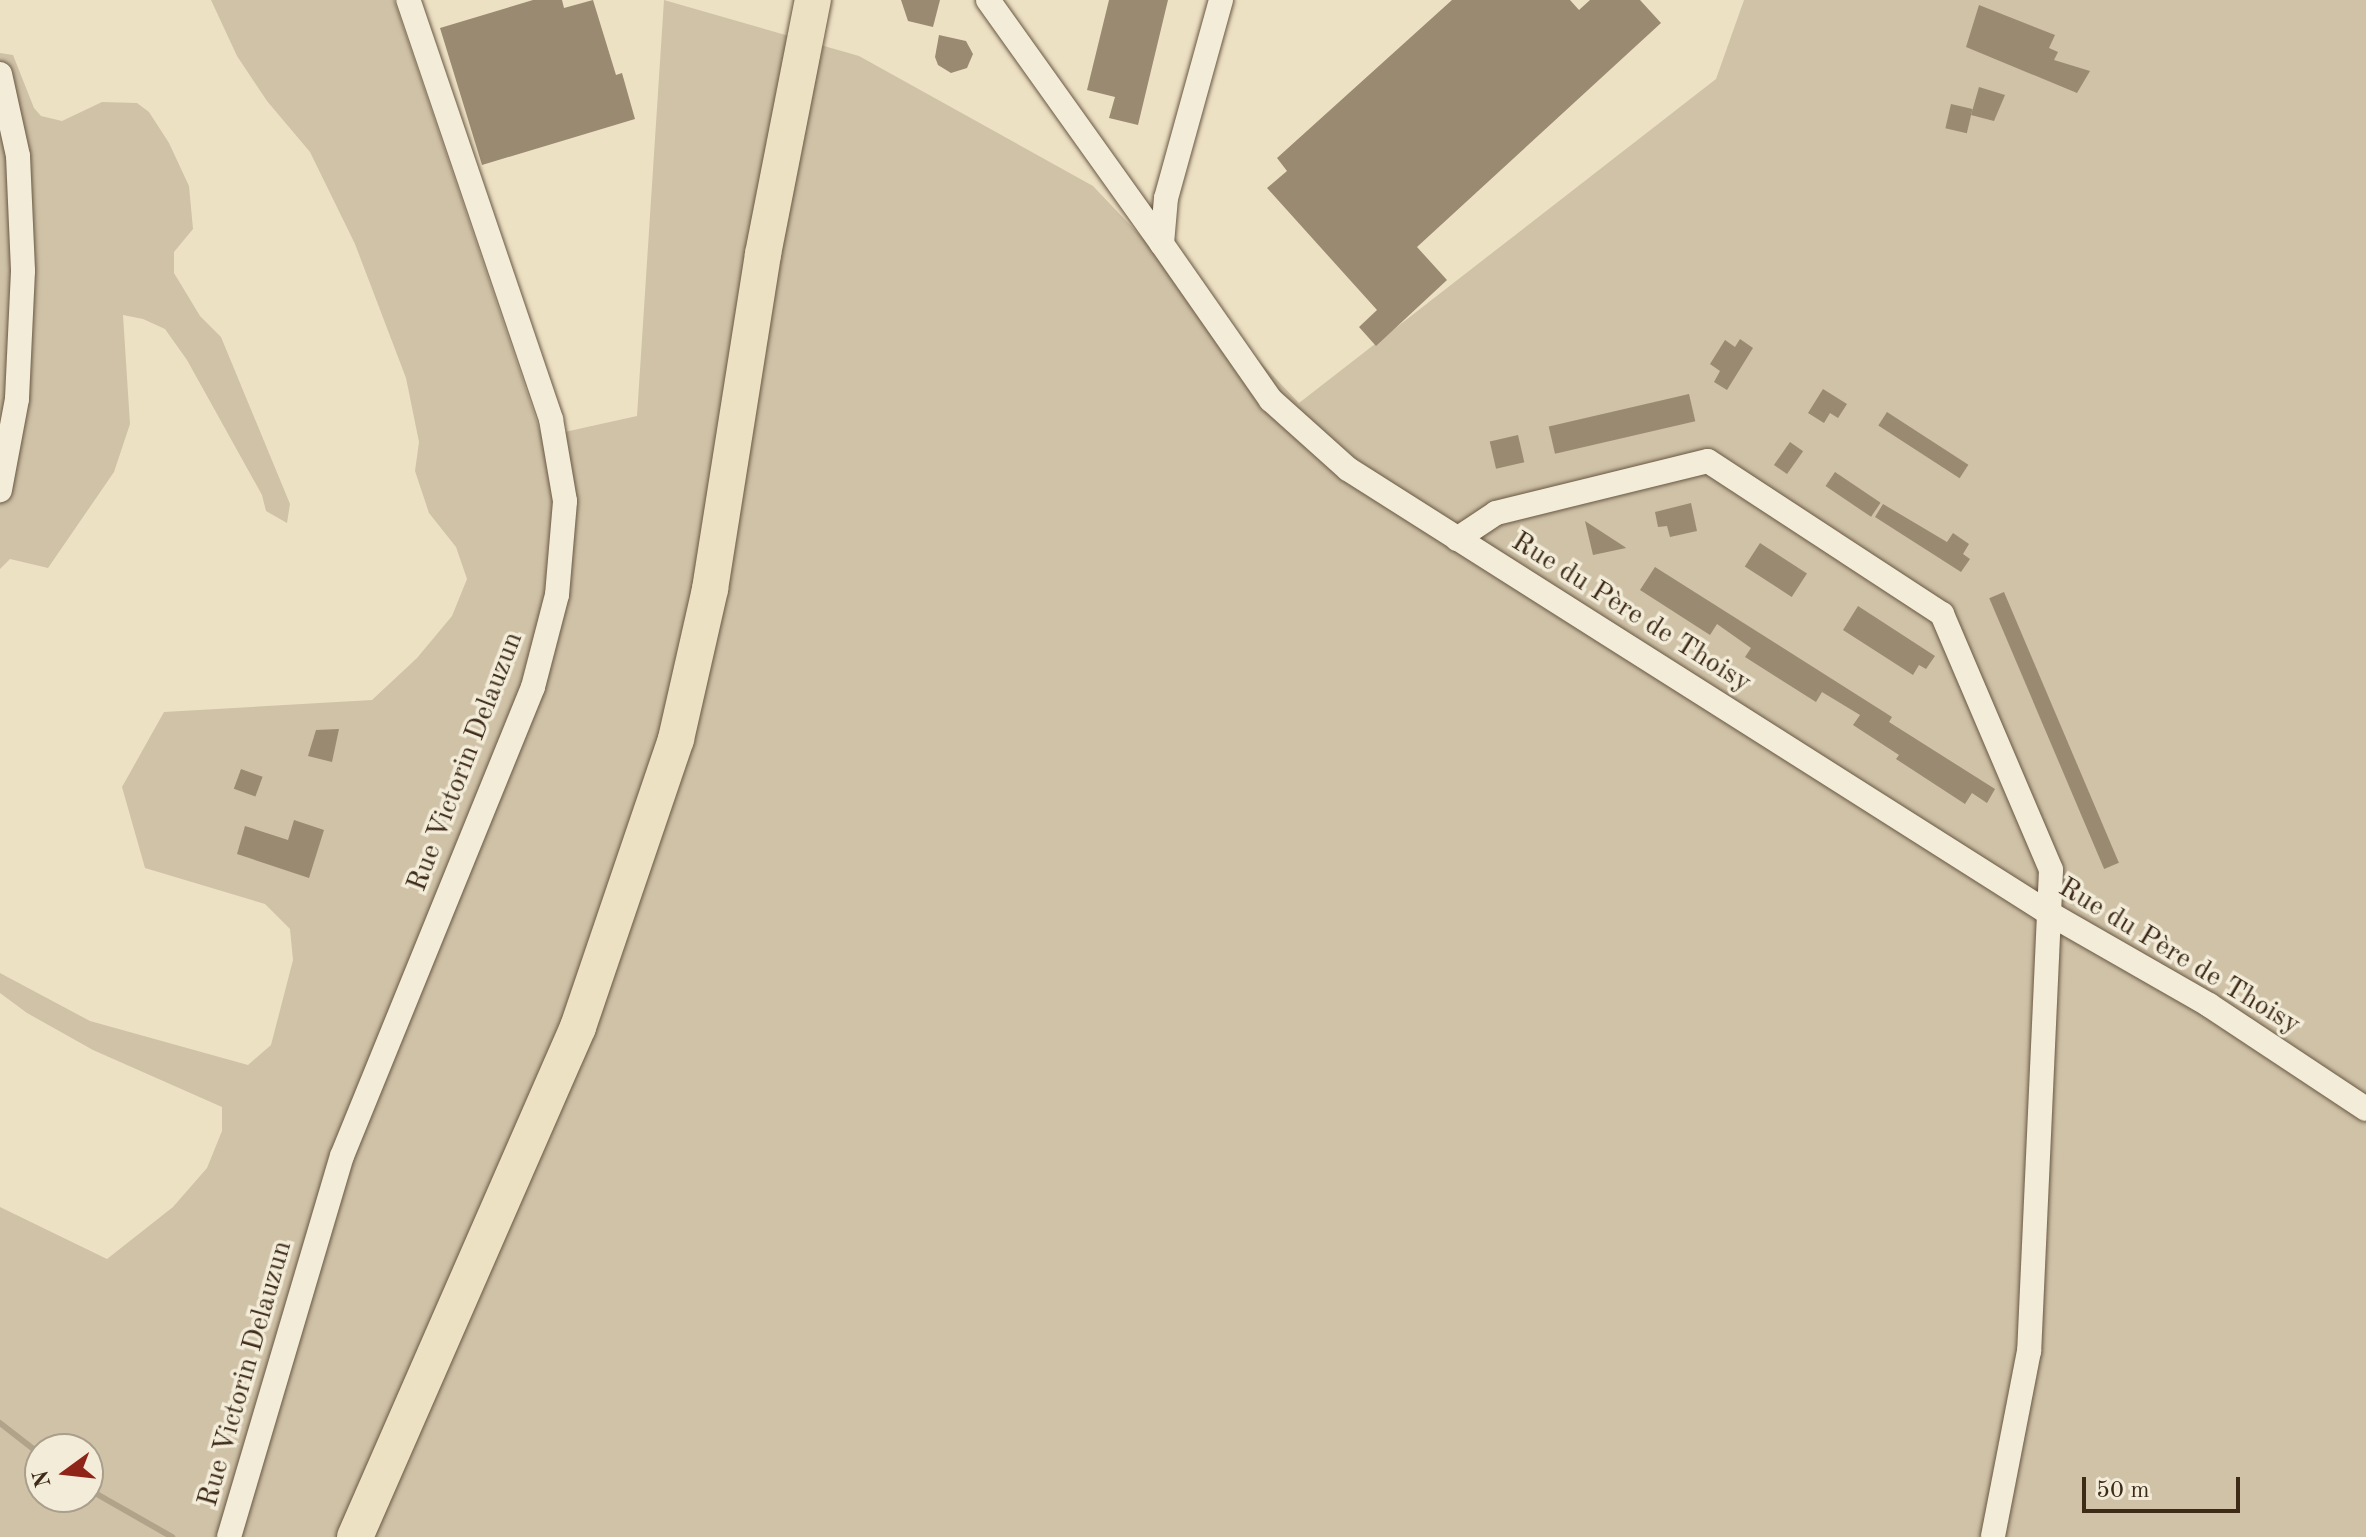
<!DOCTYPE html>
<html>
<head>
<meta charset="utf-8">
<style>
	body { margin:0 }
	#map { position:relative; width:2366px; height:1537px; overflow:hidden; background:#ede1c4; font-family:"Old Standard TT",serif }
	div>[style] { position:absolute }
	.green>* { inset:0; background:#cfc2a7 }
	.stream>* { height:6px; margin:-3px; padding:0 3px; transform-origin:3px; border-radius:3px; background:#b1a38a }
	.building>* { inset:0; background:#998a71; transform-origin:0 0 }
	.roads { filter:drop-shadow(0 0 2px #695843) drop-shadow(0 0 2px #695843) }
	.minor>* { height:24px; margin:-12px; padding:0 12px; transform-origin:12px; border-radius:12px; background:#f3ecd9 }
	.highway>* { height:36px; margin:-18px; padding:0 18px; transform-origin:18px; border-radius:18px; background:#ede1c4 }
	span { translate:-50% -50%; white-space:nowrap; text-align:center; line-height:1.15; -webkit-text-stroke:7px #f3ecd9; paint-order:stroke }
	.street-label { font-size:28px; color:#3d2b18 }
	.north { position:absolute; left:24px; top:1433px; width:80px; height:80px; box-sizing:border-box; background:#f3ecd9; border:2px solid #aa9f8c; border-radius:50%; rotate:255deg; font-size:22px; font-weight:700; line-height:32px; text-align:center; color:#3d2b18 }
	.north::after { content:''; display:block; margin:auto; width:28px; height:36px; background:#8f2418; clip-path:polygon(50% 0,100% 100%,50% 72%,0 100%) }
	.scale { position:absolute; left:2082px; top:1477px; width:158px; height:36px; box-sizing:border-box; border:4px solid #3d2b18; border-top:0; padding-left:10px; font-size:24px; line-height:28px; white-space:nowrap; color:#3d2b18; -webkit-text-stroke:6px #f3ecd9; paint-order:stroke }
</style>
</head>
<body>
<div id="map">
	<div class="green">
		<i style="clip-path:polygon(evenodd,211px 0,394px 0,542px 437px,637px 416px,664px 0,859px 56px,1093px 186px,1299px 403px,1716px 79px,1744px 0,2366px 0,2366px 1537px,0 1537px,0 1207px,107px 1259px,173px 1207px,207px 1168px,222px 1131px,222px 1107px,93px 1050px,27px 1013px,0 993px,0 973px,90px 1021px,248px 1065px,271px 1045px,293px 960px,290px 929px,265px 904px,145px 868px,122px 787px,164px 712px,372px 700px,417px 658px,452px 616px,467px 579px,456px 547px,429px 513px,415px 471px,419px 442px,406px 378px,355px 244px,310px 152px,267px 101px,237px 56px,211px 0,40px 1449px,88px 1449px,88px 1497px,40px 1497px,40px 1449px)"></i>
		<i style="clip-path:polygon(0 53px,13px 55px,34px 108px,41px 116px,62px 121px,102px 102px,137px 103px,149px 112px,169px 143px,189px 186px,193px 229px,174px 252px,174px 273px,200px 316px,221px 337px,290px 504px,287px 523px,266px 511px,262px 495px,187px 360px,165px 329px,143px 319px,123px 315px,130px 424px,114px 472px,48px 568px,10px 559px,0 569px)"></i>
	</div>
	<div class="stream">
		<i style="left:0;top:1423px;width:51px;rotate:37.8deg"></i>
		<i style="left:88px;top:1489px;width:97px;rotate:29.7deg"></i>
	</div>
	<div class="building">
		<i style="clip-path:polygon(533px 0,562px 0,564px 8px,593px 0,616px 75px,622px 73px,635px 119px,482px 165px,440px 28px)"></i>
		<i style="clip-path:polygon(901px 0,940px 0,933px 27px,908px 21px)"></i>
		<i style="clip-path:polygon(1109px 0,1168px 0,1138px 125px,1109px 118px,1115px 97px,1087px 90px)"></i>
		<i style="clip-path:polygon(1452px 0,1570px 0,1579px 10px,1590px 0,1640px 0,1661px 23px,1417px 247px,1447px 280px,1376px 346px,1359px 327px,1377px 310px,1267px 188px,1287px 171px,1277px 158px)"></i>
		<i style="clip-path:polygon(1979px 5px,2055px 35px,2049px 48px,2058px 52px,2054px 60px,2090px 71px,2077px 93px,1966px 47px)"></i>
		<i style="clip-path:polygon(939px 35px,966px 41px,973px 54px,967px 68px,951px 73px,938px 65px,935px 57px)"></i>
		<i style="clip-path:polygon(1979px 87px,2005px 95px,1994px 121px,1971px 115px)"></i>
		<i style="left:1951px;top:104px;width:22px;height:25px;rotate:13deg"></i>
		<i style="clip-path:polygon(1740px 339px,1753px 348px,1727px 390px,1714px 382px,1720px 371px,1710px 364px,1725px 340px,1735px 347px)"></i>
		<i style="clip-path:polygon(1823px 389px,1847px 404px,1838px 418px,1830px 413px,1824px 423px,1808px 413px)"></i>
		<i style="left:1689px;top:394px;width:28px;height:144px;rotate:77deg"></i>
		<i style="left:1887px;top:412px;width:97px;height:16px;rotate:33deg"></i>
		<i style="left:1518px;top:435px;width:28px;height:29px;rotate:77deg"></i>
		<i style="left:1790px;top:442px;width:16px;height:28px;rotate:35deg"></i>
		<i style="left:1835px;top:472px;width:55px;height:17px;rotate:34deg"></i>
		<i style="clip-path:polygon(1691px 503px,1697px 531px,1670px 537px,1667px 526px,1658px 527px,1655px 512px)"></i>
		<i style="clip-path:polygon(1883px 504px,1947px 542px,1953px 533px,1969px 544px,1963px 554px,1970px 559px,1961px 572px,1875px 517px)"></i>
		<i style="clip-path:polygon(1585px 521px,1625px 547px,1626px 548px,1593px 555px)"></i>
		<i style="left:1760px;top:543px;width:56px;height:28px;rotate:33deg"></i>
		<i style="clip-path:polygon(1655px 567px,1892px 717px,1889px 722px,1995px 789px,1987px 803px,1972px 793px,1965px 804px,1896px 759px,1899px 755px,1853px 725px,1860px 715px,1822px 692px,1816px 702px,1745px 657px,1751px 648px,1717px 624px,1710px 635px,1640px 590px)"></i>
		<i style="left:2004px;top:592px;width:294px;height:16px;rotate:67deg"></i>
		<i style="clip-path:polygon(1858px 606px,1935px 656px,1926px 669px,1919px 665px,1913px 675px,1843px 630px)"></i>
		<i style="clip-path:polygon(339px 729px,332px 762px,308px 756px,316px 730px)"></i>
		<i style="left:241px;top:769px;width:23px;height:21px;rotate:20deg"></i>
		<i style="clip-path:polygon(294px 820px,324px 830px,309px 878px,237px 854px,245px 826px,288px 840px)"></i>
	</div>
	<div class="roads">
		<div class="minor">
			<i style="left:988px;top:0;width:300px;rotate:54.5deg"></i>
			<i style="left:1221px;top:0;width:205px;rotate:105.5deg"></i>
			<i style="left:1166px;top:198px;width:46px;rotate:95deg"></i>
			<i style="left:1162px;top:244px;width:190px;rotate:55.1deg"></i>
			<i style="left:1271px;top:400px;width:103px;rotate:41.9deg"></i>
			<i style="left:1348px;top:469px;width:833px;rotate:32.36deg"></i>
			<i style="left:2052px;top:915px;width:181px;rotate:29.8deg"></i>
			<i style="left:2209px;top:1005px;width:188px;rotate:33.5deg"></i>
			<i style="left:0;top:74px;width:84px;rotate:77.6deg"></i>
			<i style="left:18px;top:156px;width:115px;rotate:87.5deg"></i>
			<i style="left:23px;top:271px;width:128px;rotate:92.7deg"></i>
			<i style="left:17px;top:399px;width:93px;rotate:100.6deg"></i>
			<i style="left:1457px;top:539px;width:47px;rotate:-33.7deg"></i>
			<i style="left:1496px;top:513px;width:218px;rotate:-13.8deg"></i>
			<i style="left:1708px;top:461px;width:280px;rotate:33.2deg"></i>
			<i style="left:1942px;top:614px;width:278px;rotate:66.9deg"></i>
			<i style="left:2051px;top:870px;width:482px;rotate:92.6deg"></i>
			<i style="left:2029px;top:1351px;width:189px;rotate:101deg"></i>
			<i style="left:229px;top:1537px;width:397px;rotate:-73.5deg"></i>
			<i style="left:342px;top:1156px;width:506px;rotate:-67.84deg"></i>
			<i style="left:533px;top:687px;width:95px;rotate:-75.4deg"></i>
			<i style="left:557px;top:595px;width:94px;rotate:-85.1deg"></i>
			<i style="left:565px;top:501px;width:83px;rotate:-99.7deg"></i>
			<i style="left:551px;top:419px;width:443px;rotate:-108.8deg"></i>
		</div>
		<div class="highway">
			<i style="left:355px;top:1537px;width:557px;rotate:-66.38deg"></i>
			<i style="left:578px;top:1027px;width:304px;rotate:-71.2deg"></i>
			<i style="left:676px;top:739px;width:154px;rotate:-77.2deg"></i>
			<i style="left:710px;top:589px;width:339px;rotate:-81deg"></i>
			<i style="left:763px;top:254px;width:259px;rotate:-78.9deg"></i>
		</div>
	</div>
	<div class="street-label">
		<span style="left:1631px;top:613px;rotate:32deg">Rue du Père de Thoisy</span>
		<span style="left:466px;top:762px;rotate:-69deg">Rue Victorin Delauzun</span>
		<span style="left:2179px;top:957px;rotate:31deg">Rue du Père de Thoisy</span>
		<span style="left:246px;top:1374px;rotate:-74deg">Rue Victorin Delauzun</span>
	</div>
	<div class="north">N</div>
	<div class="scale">50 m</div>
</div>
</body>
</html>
